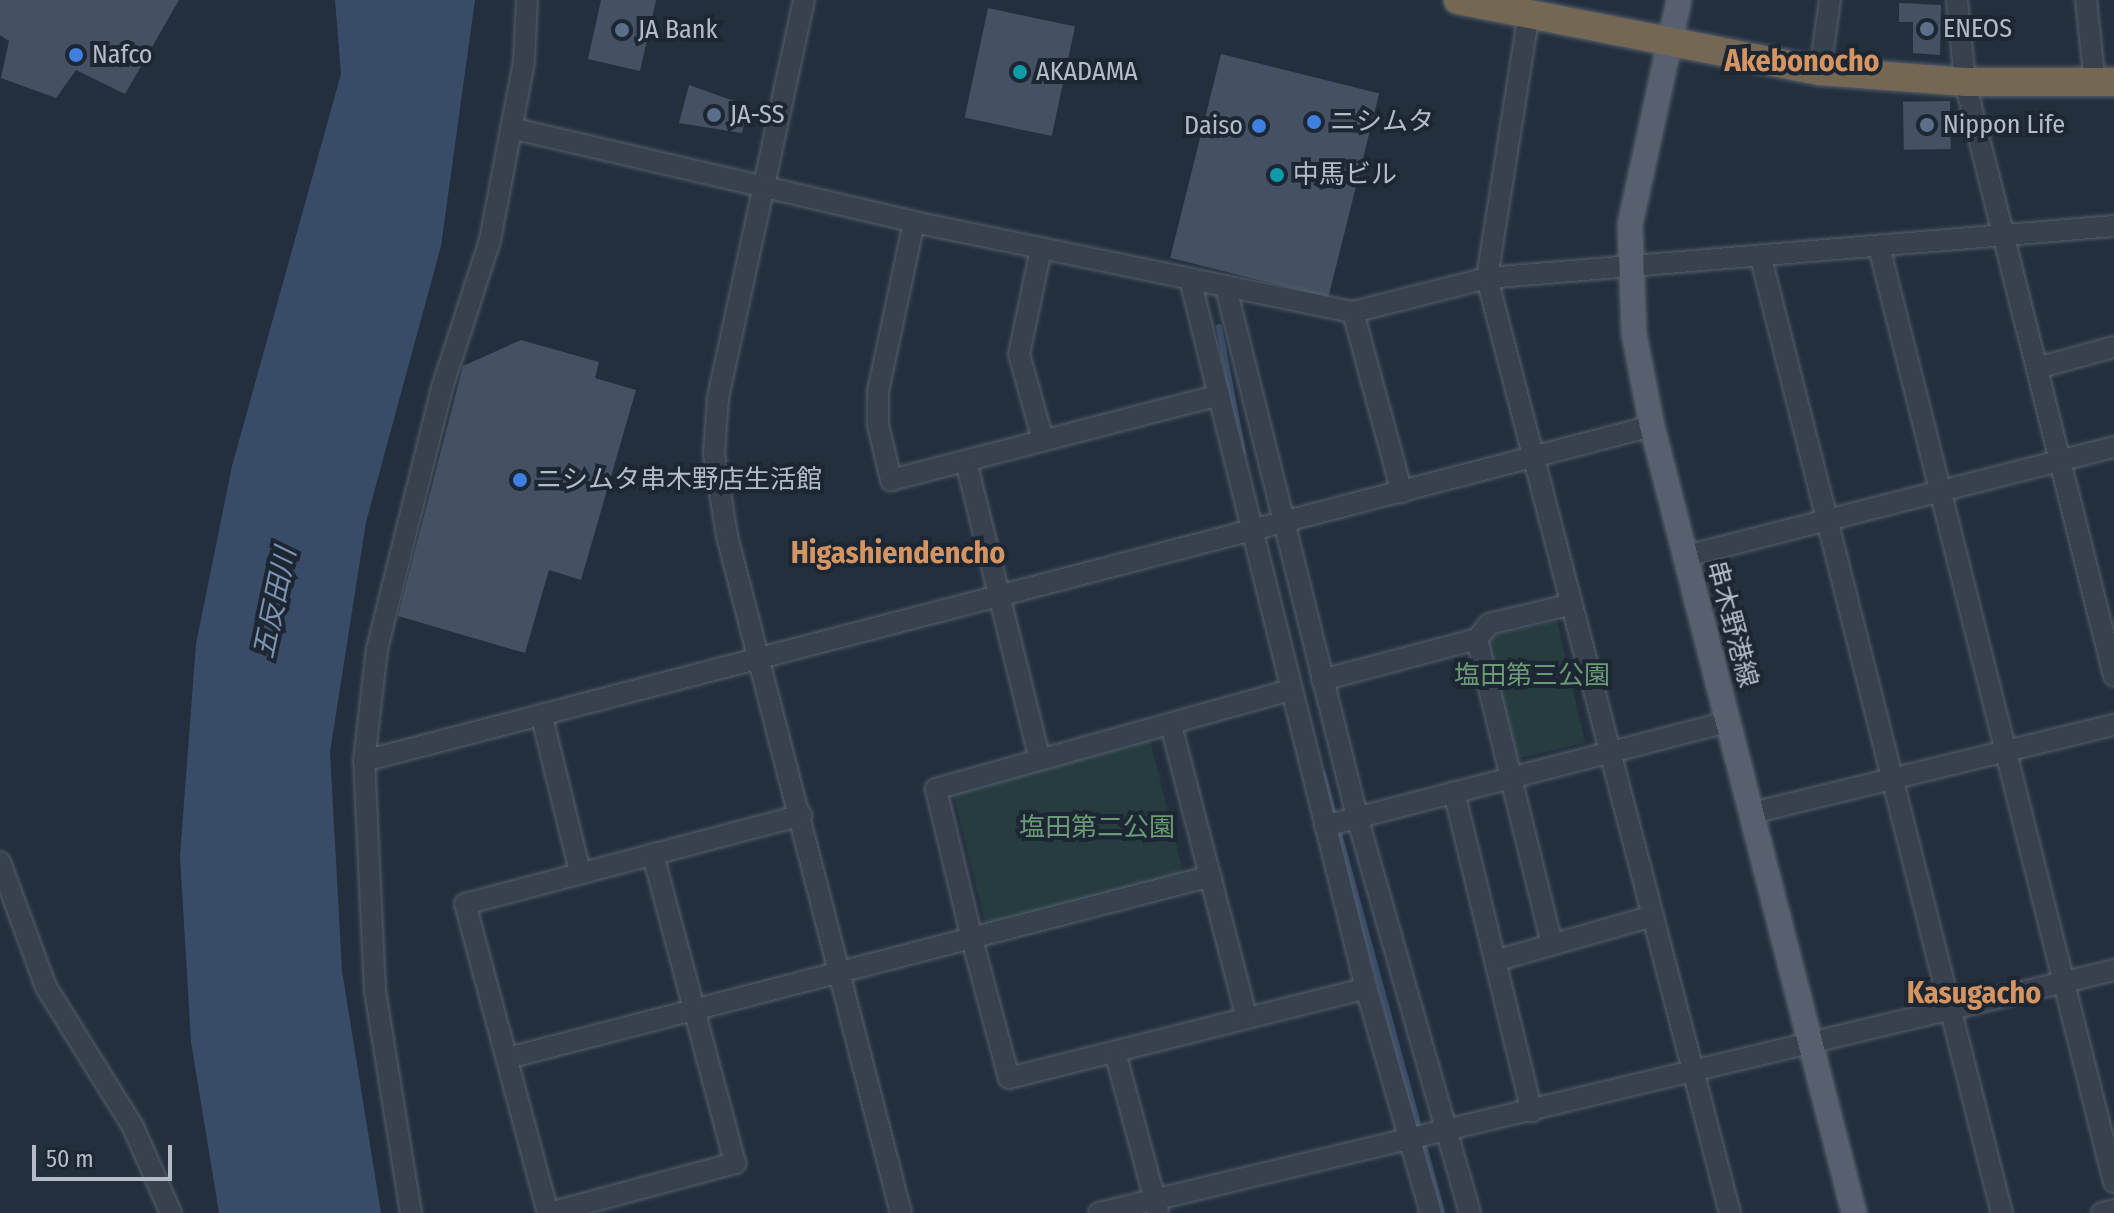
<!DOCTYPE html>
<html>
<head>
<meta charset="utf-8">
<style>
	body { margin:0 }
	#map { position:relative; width:2114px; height:1213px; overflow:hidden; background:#242f3e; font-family:"Fira Sans Condensed","Noto Sans JP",sans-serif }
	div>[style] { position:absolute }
	.green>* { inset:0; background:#263c3f; transform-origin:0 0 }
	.water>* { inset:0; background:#394c67 }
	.stream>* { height:6px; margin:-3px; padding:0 3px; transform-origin:3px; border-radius:3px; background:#394c67 }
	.building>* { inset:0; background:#455162; transform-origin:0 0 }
	.roads { filter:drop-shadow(0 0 2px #565f6c) drop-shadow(0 0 2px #565f6c) }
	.minor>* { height:20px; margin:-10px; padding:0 10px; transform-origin:10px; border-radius:10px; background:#38414e }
	.major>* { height:24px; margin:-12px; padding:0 12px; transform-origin:12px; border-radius:12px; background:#56606e }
	.highway>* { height:28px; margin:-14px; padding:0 14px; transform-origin:14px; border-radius:14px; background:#746855 }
	.dots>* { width:22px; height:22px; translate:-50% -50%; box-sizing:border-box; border:4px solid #1d2633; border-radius:50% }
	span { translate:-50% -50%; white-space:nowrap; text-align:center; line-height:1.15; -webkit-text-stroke:8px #1d2633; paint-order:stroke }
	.poi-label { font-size:26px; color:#b4bcc9 }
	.left { translate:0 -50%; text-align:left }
	.right { translate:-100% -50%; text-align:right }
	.street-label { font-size:26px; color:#b4bcc9 }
	.park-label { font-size:26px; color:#6b9a76 }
	.water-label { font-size:28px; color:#7c92b1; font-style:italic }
	.quarter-label { font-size:30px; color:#d59563; font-weight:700 }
	.scale { position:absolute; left:32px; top:1145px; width:140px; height:36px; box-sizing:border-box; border:4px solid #b4bcc9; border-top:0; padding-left:10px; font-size:24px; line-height:28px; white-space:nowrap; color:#b4bcc9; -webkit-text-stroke:6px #1d2633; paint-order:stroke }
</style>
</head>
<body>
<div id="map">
	<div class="green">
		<i style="left:1557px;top:621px;width:125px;height:76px;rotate:77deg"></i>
		<i style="left:1150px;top:740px;width:140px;height:204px;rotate:76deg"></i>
	</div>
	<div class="water">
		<i style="clip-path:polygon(335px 0,475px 0,441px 246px,366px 522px,330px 752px,342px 971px,381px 1213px,219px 1213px,191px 1042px,180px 856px,196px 644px,232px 466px,341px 74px)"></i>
	</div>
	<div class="stream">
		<i style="left:1219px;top:327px;width:128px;rotate:79.2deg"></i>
		<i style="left:1323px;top:774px;width:455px;rotate:74.8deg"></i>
	</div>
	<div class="building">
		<i style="clip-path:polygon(0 0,179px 0,125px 94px,76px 70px,56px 98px,1px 78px,9px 41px,0 35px)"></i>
		<i style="clip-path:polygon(601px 0,656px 0,640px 71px,588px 59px)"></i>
		<i style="clip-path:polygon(1899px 3px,1941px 5px,1940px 55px,1913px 53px,1913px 22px,1899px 22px)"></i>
		<i style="left:988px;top:8px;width:89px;height:112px;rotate:12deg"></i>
		<i style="left:1221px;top:54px;width:163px;height:210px;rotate:14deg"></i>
		<i style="clip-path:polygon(689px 85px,748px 106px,742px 133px,679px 123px)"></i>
		<i style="left:1950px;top:101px;width:48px;height:47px;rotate:89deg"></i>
		<i style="clip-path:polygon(521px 340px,599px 362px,595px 378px,636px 390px,581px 580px,549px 570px,525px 653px,398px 616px,463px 366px)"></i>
	</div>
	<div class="roads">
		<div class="minor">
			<i style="left:804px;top:0;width:408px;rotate:102.2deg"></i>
			<i style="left:718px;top:399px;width:55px;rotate:94.2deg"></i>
			<i style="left:714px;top:454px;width:83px;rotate:81deg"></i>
			<i style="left:727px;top:536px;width:699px;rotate:75.59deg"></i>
			<i style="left:1957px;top:0;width:82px;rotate:84.4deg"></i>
			<i style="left:1965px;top:82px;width:612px;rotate:75.92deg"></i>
			<i style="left:2086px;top:0;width:83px;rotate:83.8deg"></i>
			<i style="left:1528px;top:19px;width:262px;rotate:99deg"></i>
			<i style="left:1487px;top:278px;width:966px;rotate:75.43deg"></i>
			<i style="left:1820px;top:71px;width:72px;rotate:-82deg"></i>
			<i style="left:511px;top:128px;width:414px;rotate:13.1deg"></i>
			<i style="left:914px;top:222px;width:448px;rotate:11.6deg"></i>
			<i style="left:1353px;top:312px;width:138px;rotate:-14.2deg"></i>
			<i style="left:1487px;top:278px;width:629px;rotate:-4.74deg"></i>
			<i style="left:914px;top:222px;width:173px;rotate:102deg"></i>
			<i style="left:878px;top:391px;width:34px;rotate:90deg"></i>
			<i style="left:878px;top:425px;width:57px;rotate:76.7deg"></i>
			<i style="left:891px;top:480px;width:339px;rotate:-14.5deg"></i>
			<i style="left:1879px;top:247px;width:964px;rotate:75.89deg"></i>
			<i style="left:1041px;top:249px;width:107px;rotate:101.8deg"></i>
			<i style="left:1019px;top:354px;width:89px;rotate:74.4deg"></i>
			<i style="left:1761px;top:258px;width:985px;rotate:75.84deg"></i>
			<i style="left:1190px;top:279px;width:731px;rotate:76.06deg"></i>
			<i style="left:1366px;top:988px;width:234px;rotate:73.9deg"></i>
			<i style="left:1226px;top:288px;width:548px;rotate:76.07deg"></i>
			<i style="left:1358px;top:820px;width:409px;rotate:74.1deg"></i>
			<i style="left:1353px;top:312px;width:187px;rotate:74.8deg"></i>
			<i style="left:2037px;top:368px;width:80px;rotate:-15.3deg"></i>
			<i style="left:966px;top:461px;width:304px;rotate:76.1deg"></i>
			<i style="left:1686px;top:556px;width:442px;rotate:-14.3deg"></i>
			<i style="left:1477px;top:639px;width:314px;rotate:76.2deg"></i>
			<i style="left:1322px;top:680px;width:160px;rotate:-14.8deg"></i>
			<i style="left:1477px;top:639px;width:19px;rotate:-51deg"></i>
			<i style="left:1489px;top:624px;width:85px;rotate:-13.5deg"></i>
			<i style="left:1290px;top:690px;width:368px;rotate:164.4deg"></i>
			<i style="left:936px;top:789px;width:154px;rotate:76.5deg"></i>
			<i style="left:972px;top:939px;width:144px;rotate:75.1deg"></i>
			<i style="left:1009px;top:1078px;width:368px;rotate:-14.1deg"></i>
			<i style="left:542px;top:717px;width:160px;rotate:76.2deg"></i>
			<i style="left:1171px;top:725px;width:300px;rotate:75.5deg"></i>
			<i style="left:364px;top:761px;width:1331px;rotate:-14.58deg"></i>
			<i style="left:1454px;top:792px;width:329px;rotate:76.3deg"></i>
			<i style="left:1752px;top:813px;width:373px;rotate:-13.7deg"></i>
			<i style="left:1325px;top:826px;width:416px;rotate:-14.5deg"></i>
			<i style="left:0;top:862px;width:133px;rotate:69.8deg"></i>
			<i style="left:46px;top:987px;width:165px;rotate:58.1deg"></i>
			<i style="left:133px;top:1127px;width:94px;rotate:66.2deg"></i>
			<i style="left:1495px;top:961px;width:164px;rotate:-15.9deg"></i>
			<i style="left:1115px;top:1052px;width:165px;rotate:74.9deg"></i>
			<i style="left:508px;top:1058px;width:726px;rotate:-14.51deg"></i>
			<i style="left:411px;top:1213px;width:225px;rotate:-99.2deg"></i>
			<i style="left:375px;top:991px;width:230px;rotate:-92.7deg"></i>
			<i style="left:364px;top:761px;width:113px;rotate:-83.4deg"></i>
			<i style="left:377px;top:649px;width:269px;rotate:-76deg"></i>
			<i style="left:442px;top:388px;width:156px;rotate:-72deg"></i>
			<i style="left:490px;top:240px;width:182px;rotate:-79.2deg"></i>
			<i style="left:524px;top:61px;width:61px;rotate:-87.2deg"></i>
			<i style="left:548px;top:1213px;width:320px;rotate:-105deg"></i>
			<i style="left:465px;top:904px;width:348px;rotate:-14.8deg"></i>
			<i style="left:549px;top:1213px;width:193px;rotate:-15deg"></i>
			<i style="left:735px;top:1163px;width:320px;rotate:-104.9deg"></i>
			<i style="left:1099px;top:1213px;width:1044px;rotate:-13.46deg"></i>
			<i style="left:2102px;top:1213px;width:12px;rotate:-14deg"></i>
		</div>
		<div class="major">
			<i style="left:1679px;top:0;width:230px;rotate:102.3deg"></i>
			<i style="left:1630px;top:225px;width:109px;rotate:87.9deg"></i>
			<i style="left:1634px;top:334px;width:94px;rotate:78.9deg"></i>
			<i style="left:1652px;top:426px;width:813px;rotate:75.6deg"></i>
		</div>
		<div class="highway">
			<i style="left:1458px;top:0;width:369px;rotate:11.1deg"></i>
			<i style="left:1820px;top:71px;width:145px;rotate:4.3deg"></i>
			<i style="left:1965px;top:82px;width:149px"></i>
		</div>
	</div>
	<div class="dots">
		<i style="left:1927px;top:29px;background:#5c6f8a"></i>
		<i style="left:622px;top:30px;background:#5c6f8a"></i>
		<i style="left:76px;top:55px;background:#3f7fe0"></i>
		<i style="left:1020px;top:72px;background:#0f9aa8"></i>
		<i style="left:714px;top:115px;background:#5c6f8a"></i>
		<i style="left:1314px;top:122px;background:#3f7fe0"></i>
		<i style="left:1927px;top:125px;background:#5c6f8a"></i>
		<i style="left:1259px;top:126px;background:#3f7fe0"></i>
		<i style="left:1277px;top:175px;background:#0f9aa8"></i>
		<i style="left:520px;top:480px;background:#3f7fe0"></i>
	</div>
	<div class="poi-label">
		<span class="left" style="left:1943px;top:29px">ENEOS</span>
		<span class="left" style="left:638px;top:30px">JA Bank</span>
		<span class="left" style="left:92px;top:55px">Nafco</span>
		<span class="left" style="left:1036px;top:72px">AKADAMA</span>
		<span class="left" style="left:730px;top:115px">JA-SS</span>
		<span class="left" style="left:1330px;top:122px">ニシムタ</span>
		<span class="left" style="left:1943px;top:125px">Nippon Life</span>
		<span class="right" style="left:1243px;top:126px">Daiso</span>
		<span class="left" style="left:1293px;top:175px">中馬ビル</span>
		<span class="left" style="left:536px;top:480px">ニシムタ串木野店生活館</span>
	</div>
	<div class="street-label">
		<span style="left:1732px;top:624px;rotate:75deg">串木野港線</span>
	</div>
	<div class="park-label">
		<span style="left:1532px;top:676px">塩田第三公園</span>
		<span style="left:1097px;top:828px">塩田第二公園</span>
	</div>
	<div class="water-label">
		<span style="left:275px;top:603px;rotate:-78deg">五反田川</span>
	</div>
	<div class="quarter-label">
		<span style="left:1802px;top:61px">Akebonocho</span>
		<span style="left:898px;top:553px">Higashiendencho</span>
		<span style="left:1974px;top:993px">Kasugacho</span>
	</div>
	<div class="scale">50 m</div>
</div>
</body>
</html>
